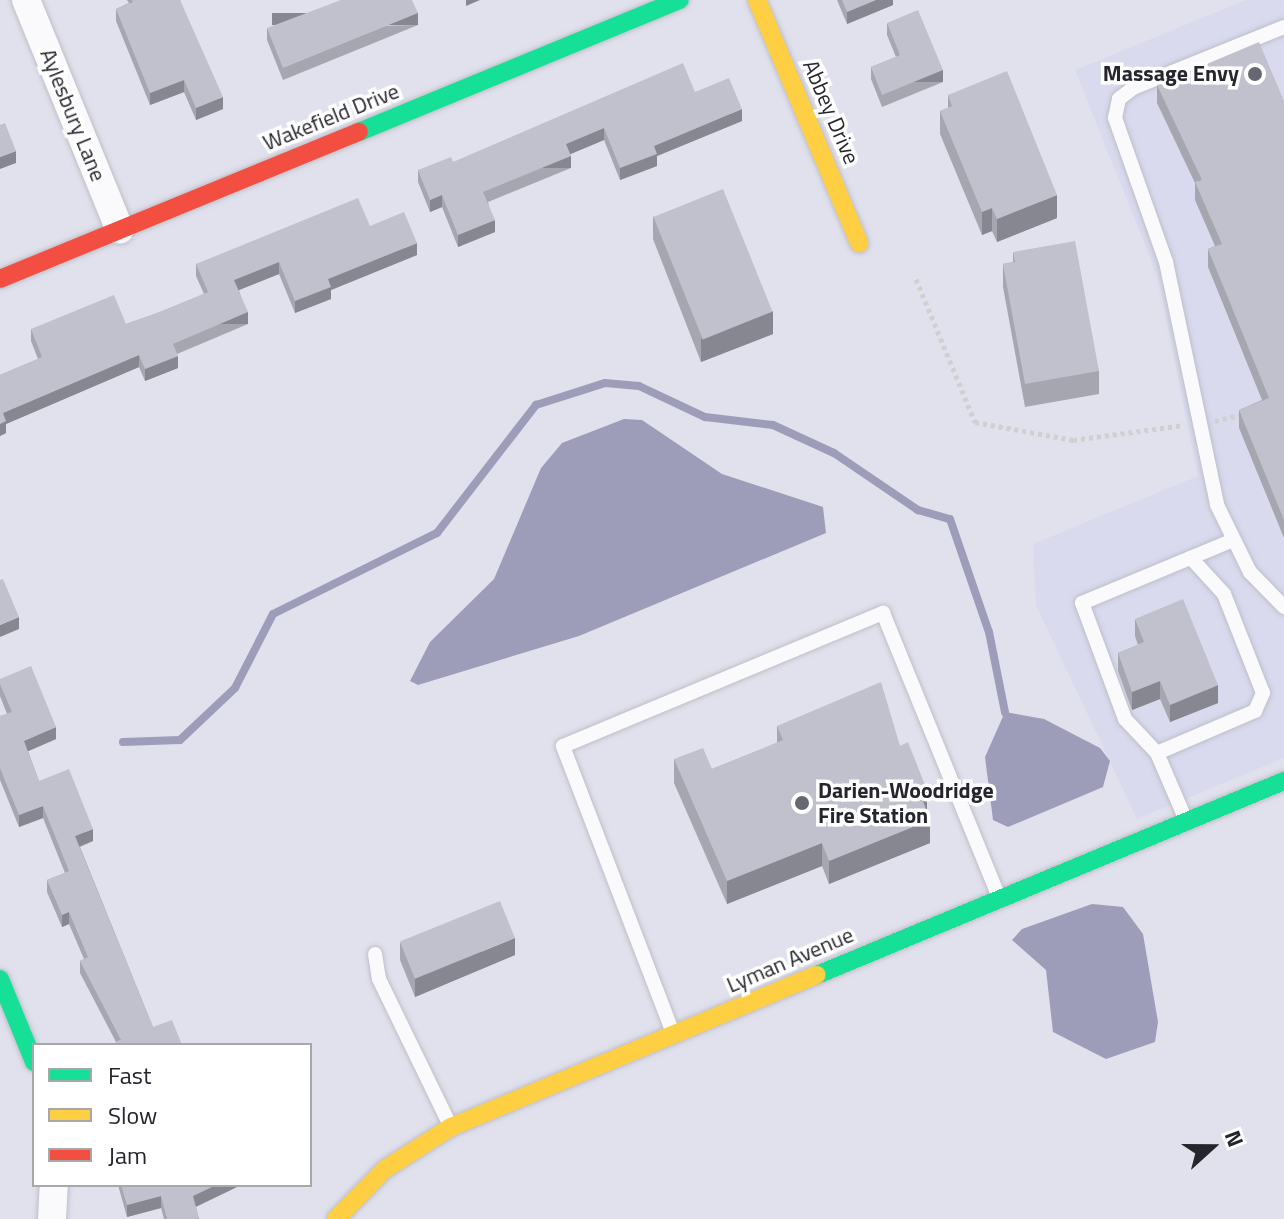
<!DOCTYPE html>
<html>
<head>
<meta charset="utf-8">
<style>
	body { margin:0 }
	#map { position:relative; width:1284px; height:1219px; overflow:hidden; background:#e0e1ec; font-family:"Titillium Web",sans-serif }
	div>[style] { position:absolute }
	.built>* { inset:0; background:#d9daee }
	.water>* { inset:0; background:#9d9dba }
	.stream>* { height:8px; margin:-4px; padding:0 4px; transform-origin:4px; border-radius:4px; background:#9d9dba }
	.path>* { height:5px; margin-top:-2.5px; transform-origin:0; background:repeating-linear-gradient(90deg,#d0d0d3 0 4px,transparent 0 8px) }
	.roads { filter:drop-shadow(0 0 2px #bebfc8) drop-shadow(0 0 2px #bebfc8) }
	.lane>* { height:14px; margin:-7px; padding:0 7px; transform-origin:7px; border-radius:7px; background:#fafafc }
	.street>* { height:28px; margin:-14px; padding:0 14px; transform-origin:14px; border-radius:14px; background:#fafafc }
	.fast>* { height:18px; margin:-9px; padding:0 9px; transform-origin:9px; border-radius:9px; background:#16e098 }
	.slow>* { height:18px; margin:-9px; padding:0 9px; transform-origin:9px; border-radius:9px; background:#ffcf43 }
	.jam>* { height:18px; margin:-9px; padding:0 9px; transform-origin:9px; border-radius:9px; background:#f24e42 }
	.wall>* { inset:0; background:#a5a6b0 }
	.shaded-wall>* { inset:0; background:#868790; transform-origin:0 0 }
	.building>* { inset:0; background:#c0c1cd; transform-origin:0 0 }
	.dots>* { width:22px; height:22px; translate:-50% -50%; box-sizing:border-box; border:4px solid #fff; border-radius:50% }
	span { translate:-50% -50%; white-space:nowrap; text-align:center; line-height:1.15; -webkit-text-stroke:7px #fff; paint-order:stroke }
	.poi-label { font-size:22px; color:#25252d; font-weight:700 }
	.right { translate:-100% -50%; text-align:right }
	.left { translate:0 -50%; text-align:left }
	.street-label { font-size:22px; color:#25252d }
	.legend { position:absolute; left:32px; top:1043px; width:280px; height:144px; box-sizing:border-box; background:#fff; border:2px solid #a8a8ab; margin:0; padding:10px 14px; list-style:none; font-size:24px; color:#25252d }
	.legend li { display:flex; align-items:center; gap:16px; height:40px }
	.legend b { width:40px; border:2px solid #a8a8ab }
	.north { position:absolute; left:1172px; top:1107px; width:80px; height:80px; -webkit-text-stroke:6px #fff; paint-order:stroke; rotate:69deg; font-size:22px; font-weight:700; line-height:32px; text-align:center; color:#25252d }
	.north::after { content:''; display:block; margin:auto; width:28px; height:36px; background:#25252d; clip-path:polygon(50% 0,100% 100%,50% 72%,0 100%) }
</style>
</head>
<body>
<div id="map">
	<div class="built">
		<i style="clip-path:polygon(1246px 0,1284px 0,1284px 758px,1137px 819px,1036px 605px,1033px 544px,1198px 476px,1158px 278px,1075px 70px)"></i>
	</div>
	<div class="water">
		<i style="clip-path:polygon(624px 419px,642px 420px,722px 474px,823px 507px,826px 533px,579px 636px,418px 685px,410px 681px,430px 642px,494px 579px,541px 468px,562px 443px)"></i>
		<i style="clip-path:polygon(1005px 712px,1044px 719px,1100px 748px,1110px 761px,1103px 787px,1008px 827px,993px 820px,985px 757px)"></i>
		<i style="clip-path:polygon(1092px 904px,1123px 907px,1143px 934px,1158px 1022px,1155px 1042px,1106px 1059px,1053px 1032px,1046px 970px,1012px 940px,1022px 929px)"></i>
	</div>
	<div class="stream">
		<i style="left:123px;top:742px;width:57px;rotate:-2deg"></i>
		<i style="left:180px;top:740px;width:76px;rotate:-43.4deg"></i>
		<i style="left:235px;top:688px;width:83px;rotate:-62.8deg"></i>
		<i style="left:273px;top:614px;width:183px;rotate:-26.3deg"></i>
		<i style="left:437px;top:533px;width:162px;rotate:-52.3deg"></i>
		<i style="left:536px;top:405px;width:72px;rotate:-17.7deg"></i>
		<i style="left:605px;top:383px;width:34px;rotate:5deg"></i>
		<i style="left:639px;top:386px;width:73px;rotate:25.2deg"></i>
		<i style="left:705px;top:417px;width:68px;rotate:6.7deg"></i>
		<i style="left:773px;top:425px;width:67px;rotate:24.7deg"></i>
		<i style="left:834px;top:453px;width:102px;rotate:34.2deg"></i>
		<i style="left:918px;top:510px;width:33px;rotate:16deg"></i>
		<i style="left:950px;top:519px;width:120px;rotate:71deg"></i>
		<i style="left:989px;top:632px;width:82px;rotate:78.7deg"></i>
	</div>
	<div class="path">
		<i style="left:916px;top:279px;width:155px;rotate:67.6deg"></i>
		<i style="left:975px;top:422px;width:100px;rotate:10.4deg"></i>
		<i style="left:1073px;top:440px;width:112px;rotate:-7.7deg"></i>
		<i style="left:1215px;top:421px;width:30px;rotate:-14deg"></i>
	</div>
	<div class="roads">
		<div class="lane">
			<i style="left:1284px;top:27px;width:163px;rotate:158deg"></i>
			<i style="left:1133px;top:88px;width:18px;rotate:142deg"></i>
			<i style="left:1119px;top:99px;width:19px;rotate:102deg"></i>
			<i style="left:1115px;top:118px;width:153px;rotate:70.5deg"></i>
			<i style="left:1166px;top:262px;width:248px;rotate:78.1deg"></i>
			<i style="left:1217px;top:505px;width:75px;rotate:63.8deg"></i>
			<i style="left:1250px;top:572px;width:49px;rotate:45.8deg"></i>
			<i style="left:1157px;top:753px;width:107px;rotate:-23.2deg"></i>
			<i style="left:1255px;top:711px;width:20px;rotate:-66deg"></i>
			<i style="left:1263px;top:693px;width:106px;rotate:-111.5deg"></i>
			<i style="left:1224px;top:594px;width:49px;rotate:-132.5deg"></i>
			<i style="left:1185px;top:818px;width:71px;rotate:-113.3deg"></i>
			<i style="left:1157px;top:753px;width:47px;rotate:-133.3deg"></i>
			<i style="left:1125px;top:719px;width:124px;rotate:-110.3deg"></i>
			<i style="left:1082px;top:603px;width:161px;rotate:-22.6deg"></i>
			<i style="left:375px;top:954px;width:25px;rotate:81deg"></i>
			<i style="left:379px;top:979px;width:160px;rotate:64.1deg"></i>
			<i style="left:673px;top:1033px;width:307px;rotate:-111deg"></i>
			<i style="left:563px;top:746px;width:347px;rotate:-22.6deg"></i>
			<i style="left:883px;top:613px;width:305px;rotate:67.8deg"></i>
		</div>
		<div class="street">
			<i style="left:26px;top:0;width:248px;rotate:67.8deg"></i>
			<i style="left:52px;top:1219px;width:34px;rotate:-87deg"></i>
		</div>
		<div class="fast">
			<i style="left:359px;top:132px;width:347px;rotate:-22.4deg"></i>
			<i style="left:817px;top:975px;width:506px;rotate:-22.56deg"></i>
			<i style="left:0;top:979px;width:90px;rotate:67.7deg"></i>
		</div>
		<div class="slow">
			<i style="left:757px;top:0;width:264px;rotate:67.2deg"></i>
			<i style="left:336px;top:1219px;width:70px;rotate:-45.6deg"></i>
			<i style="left:385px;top:1169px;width:78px;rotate:-32.5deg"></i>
			<i style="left:451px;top:1127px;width:396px;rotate:-22.6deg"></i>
		</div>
		<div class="jam">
			<i style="left:0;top:279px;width:388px;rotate:-22.3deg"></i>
		</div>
	</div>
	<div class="wall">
		<i style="clip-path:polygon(127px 0,180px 0,223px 109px,196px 120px,184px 92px,150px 105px,116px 21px,116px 9px,129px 3px)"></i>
		<i style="clip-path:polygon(837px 0,893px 0,893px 5px,847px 24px)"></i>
		<i style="clip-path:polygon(887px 23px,943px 82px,882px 107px,871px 79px,871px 67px,896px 57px,887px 35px)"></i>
		<i style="clip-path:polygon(418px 25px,283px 80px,267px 40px,267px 28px)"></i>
		<i style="clip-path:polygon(1157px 85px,1284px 101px,1284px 538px,1239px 428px,1239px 410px,1262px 400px,1208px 267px,1208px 249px,1215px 246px,1195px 200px,1195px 183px,1157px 103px)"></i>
		<i style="clip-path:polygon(695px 92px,742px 121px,657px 156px,657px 166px,620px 180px,604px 140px,570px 154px,571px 168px,488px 202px,495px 232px,458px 247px,442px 207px,430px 212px,418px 182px,418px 170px,453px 162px)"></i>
		<i style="clip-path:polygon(948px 95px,1057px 218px,997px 242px,992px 231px,982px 235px,940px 134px,940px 111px,948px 108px)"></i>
		<i style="clip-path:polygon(653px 216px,773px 334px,701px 362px,653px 239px)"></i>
		<i style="clip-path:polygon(370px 226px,417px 255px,331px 290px,331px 299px,295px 313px,279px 274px,239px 290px,248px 324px,177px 354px,178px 368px,145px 381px,139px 367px,6px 424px,6px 433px,0 436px,0 375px,38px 359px,31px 341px,31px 329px,126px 324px,160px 312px,204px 294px,196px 276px,196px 264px)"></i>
		<i style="clip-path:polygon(1013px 252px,1099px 371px,1099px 394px,1025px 407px,1003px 287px,1003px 264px,1013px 262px)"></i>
		<i style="clip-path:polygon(1135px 619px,1218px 703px,1170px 722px,1160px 699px,1132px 710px,1118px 671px,1118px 653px,1138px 645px,1135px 636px)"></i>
		<i style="clip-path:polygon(0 679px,56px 739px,28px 751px,39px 781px,93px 841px,80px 847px,153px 1027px,116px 1042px,80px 973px,80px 961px,84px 959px,69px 924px,62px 927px,47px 892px,47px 880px,65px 873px,43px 818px,19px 827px,0 780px,0 716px,7px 714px,0 696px)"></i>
		<i style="clip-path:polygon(777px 726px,900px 746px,927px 811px,930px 843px,829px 884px,822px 866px,727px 904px,674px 783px,674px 759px,712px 769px,777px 743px)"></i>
		<i style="clip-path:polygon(400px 943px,515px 955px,415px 997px,400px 960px)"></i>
		<i style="clip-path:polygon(118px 1185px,241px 1185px,196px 1207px,199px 1219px,164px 1219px,161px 1208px,127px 1217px)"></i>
	</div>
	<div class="shaded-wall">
		<i style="clip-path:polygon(466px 0,480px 0,466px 6px)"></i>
		<i style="clip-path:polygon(876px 0,893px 0,893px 5px,847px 24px,847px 12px)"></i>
		<i style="left:418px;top:13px;width:12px;height:146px;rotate:90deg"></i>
		<i style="left:943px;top:70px;width:12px;height:66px;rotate:90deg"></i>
		<i style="clip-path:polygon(184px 80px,184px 92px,150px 105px,150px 93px)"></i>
		<i style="clip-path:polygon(223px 97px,223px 109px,196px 120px,196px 108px)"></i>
		<i style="clip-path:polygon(742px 109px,742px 121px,657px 156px,657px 166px,620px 180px,620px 168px,654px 146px)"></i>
		<i style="clip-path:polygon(604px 128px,604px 140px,566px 156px,566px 144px)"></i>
		<i style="clip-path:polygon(16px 151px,16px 163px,0 169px,0 157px)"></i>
		<i style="left:571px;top:156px;width:12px;height:95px;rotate:90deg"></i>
		<i style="clip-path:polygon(442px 195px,442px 207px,430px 212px,430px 200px)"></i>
		<i style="clip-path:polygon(1057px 195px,1057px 218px,997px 242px,997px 219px)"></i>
		<i style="clip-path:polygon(992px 208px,992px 231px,982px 235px,982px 212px)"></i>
		<i style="clip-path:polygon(495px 220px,495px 232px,458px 247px,458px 235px)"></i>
		<i style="clip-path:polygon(417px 243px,417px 255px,331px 290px,331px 299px,295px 313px,295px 301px,328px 279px)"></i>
		<i style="clip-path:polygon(279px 262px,279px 274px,234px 292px,234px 280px)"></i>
		<i style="clip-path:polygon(773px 311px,773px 334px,701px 362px,701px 339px)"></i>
		<i style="left:248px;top:312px;width:12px;height:82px;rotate:90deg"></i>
		<i style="clip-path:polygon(139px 355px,139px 367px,6px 424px,6px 433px,0 436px,0 424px,3px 413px)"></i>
		<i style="clip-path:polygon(178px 356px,178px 368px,145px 381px,145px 369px)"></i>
		<i style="clip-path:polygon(19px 617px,19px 629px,0 637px,0 625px)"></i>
		<i style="clip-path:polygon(1160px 681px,1160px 699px,1132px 710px,1132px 692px)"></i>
		<i style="clip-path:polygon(1218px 685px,1218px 703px,1170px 722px,1170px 705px)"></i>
		<i style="clip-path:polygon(56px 727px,56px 739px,24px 753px,24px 741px)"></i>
		<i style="clip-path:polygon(927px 790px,927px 814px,920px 793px)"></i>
		<i style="clip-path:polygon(43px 806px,43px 818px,19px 827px,19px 815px)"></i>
		<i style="clip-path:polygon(930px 820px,930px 843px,829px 884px,829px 861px)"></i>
		<i style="clip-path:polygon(93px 829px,93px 841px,75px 848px,75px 836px)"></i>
		<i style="clip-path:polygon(822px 843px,822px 866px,727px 904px,727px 881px)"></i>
		<i style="clip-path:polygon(69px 912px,69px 924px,62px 927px,62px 915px)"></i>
		<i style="clip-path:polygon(515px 938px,515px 955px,415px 997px,415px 979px)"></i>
		<i style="clip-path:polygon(216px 1185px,241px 1185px,193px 1208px,193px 1196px)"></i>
		<i style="clip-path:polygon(161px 1196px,161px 1208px,127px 1217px,127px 1205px)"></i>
	</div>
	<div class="building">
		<i style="clip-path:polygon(132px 0,180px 0,223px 97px,196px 108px,184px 80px,150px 93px,116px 9px,133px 2px)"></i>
		<i style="clip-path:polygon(341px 0,412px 0,418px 13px,283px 68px,267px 28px)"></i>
		<i style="clip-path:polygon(842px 0,876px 0,847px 12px)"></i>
		<i style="clip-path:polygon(918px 10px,943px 70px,882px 95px,871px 67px,900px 55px,887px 23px)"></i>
		<i style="clip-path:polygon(1259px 42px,1284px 101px,1284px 520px,1239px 410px,1269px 398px,1208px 249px,1222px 244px,1195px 182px,1202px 180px,1157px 85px)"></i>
		<i style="clip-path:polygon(683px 63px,695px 92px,729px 78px,742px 109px,654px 146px,657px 154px,620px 168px,604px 128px,566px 144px,571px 156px,483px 192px,495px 220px,458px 235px,442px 195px,430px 200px,418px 170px,451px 157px,453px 162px)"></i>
		<i style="clip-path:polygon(1007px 71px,1057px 195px,997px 219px,992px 208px,982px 212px,940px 111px,952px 106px,948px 95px)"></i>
		<i style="clip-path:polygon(5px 123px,16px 151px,0 157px,0 125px)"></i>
		<i style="left:723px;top:189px;width:132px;height:75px;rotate:68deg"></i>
		<i style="clip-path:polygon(358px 198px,370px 226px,404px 212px,417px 243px,328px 279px,331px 287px,295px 301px,279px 262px,234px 280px,248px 312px,173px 344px,178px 356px,145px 369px,139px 355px,3px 413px,6px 421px,0 424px,0 375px,42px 357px,31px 329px,114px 295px,126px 324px,160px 312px,208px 292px,196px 264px)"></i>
		<i style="clip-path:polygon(1075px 241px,1099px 371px,1025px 384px,1003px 264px,1015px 262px,1013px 252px)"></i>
		<i style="clip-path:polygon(3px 579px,19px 617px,0 625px,0 580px)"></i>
		<i style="clip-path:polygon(1183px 599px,1218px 685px,1170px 705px,1160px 681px,1132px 692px,1118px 653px,1144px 642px,1135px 619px)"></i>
		<i style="clip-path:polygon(31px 666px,56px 727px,24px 741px,39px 781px,69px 769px,93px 829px,75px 836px,153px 1027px,172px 1020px,182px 1045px,110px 1045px,121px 1040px,80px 961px,88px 957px,69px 912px,62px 915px,47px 880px,69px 871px,43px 806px,19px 815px,0 768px,0 716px,12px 712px,0 684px,0 679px)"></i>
		<i style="clip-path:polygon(881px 682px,900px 746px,908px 742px,927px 790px,920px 793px,930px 820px,829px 861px,822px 843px,727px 881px,674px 759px,703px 748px,712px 769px,783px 740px,777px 726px)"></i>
		<i style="left:500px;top:901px;width:40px;height:108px;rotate:68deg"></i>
		<i style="clip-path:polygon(121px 1185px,216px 1185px,193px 1196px,199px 1218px,195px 1219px,167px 1219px,161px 1196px,127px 1205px)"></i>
	</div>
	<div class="dots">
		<i style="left:1255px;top:74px;background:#666770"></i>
		<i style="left:802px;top:803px;background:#666770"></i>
	</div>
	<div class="poi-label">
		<span class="right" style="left:1239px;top:74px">Massage Envy</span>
		<span class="left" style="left:818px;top:803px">Darien-Woodridge<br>Fire Station</span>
	</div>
	<div class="street-label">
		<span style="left:831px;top:112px;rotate:67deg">Abbey Drive</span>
		<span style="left:73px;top:115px;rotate:68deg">Aylesbury Lane</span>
		<span style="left:331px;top:117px;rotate:-22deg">Wakefield Drive</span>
		<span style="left:790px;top:960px;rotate:-23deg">Lyman Avenue</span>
	</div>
	<ul class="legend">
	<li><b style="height:10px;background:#16e098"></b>Fast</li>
	<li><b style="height:10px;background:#ffcf43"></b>Slow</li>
	<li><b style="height:10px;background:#f24e42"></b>Jam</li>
	</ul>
	<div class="north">N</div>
</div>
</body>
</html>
